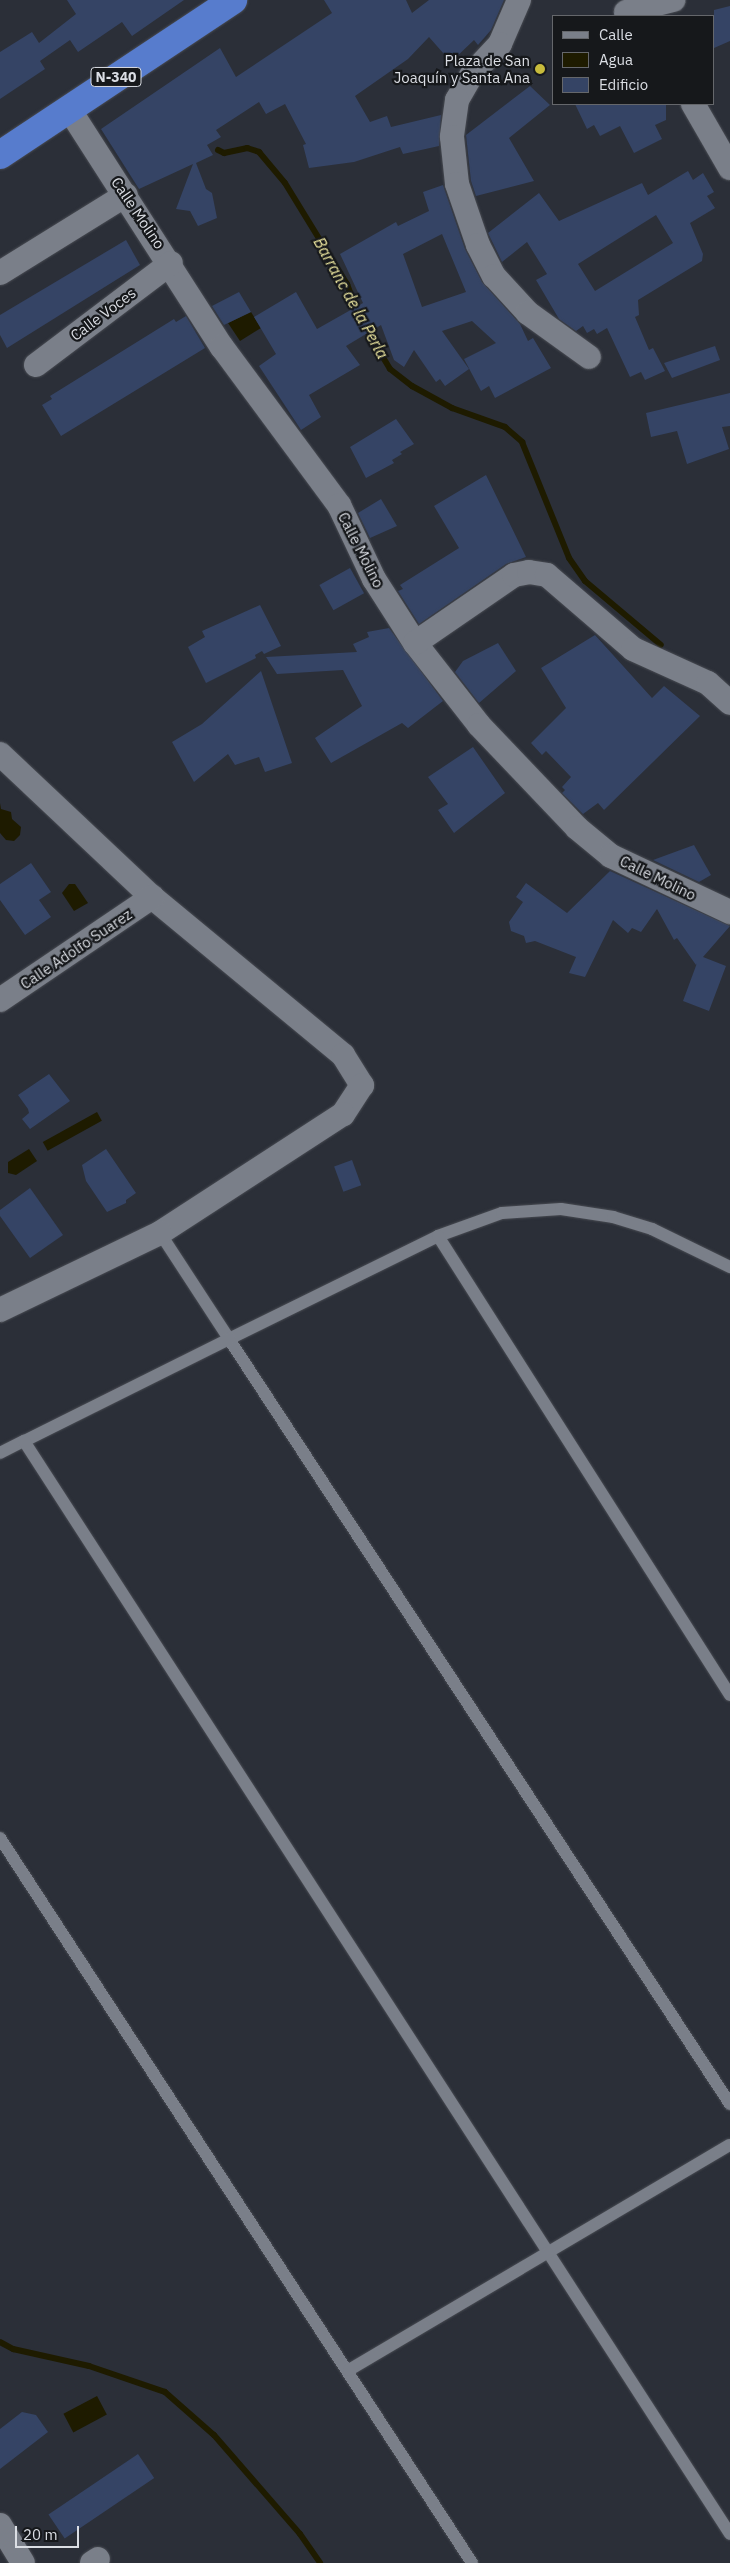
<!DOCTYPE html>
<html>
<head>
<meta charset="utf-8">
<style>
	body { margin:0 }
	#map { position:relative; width:730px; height:2563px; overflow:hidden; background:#2b2f38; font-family:"IBM Plex Sans",sans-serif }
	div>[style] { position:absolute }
	.water>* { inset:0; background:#1e1b00; transform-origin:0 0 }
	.stream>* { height:6px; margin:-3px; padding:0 3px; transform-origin:3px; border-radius:3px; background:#1e1b00 }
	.building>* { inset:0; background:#354465; transform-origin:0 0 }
	.roads { filter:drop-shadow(0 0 1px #484b52) drop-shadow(0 0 1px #484b52) }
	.service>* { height:12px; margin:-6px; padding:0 6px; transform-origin:6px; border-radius:6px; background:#7a7f89 }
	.minor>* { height:24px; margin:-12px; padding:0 12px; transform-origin:12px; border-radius:12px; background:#7a7f89 }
	.trunk>* { height:28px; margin:-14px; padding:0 14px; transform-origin:14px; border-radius:14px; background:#577ccd }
	.dots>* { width:14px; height:14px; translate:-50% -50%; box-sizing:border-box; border:2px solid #16181b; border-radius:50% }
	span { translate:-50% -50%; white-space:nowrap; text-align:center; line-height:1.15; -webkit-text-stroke:4.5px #16181b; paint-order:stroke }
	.shield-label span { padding:1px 4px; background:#16181b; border:1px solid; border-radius:4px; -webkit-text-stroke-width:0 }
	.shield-label { font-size:14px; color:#dbdee4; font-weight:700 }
	.poi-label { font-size:15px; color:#dbdee4 }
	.right { translate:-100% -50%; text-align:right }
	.street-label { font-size:15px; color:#dbdee4 }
	.water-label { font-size:16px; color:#ebe59f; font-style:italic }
	.legend { position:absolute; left:552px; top:15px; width:162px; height:90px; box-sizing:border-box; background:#16181b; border:1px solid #65676b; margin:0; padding:6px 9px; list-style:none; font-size:15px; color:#dbdee4 }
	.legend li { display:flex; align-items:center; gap:10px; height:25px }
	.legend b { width:25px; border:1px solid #65676b }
	.scale { position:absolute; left:15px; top:2526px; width:64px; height:22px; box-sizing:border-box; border:2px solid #dbdee4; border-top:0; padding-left:6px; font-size:15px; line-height:18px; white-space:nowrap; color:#dbdee4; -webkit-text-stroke:4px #16181b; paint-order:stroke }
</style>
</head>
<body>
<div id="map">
	<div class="water">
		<i style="clip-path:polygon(251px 312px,261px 328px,240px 341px,228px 323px)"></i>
		<i style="clip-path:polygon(0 803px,1px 809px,11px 812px,12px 819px,21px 827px,20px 835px,14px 841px,6px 840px,0 833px)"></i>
		<i style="clip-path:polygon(69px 884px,75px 884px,88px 903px,74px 911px,62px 893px)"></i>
		<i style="left:97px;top:1112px;width:10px;height:62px;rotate:61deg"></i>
		<i style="clip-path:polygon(29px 1149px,37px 1161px,16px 1175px,8px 1173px,8px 1162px)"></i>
		<i style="left:97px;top:2396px;width:21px;height:38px;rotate:62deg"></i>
	</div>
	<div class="stream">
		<i style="left:218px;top:150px;width:7px;rotate:27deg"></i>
		<i style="left:224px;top:153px;width:24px;rotate:-12deg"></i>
		<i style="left:247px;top:148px;width:13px;rotate:18deg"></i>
		<i style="left:259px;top:152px;width:40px;rotate:50deg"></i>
		<i style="left:285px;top:183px;width:119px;rotate:58.5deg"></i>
		<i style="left:347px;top:284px;width:32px;rotate:70deg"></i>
		<i style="left:364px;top:326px;width:50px;rotate:58.8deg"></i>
		<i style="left:390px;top:369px;width:28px;rotate:38deg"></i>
		<i style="left:412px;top:386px;width:46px;rotate:28.8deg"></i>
		<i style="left:452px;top:408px;width:56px;rotate:19.7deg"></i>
		<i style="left:505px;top:427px;width:23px;rotate:41deg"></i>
		<i style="left:522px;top:442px;width:125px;rotate:67.9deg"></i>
		<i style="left:569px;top:558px;width:28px;rotate:55deg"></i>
		<i style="left:585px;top:581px;width:99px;rotate:40.1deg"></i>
		<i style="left:0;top:2342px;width:15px;rotate:28deg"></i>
		<i style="left:13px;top:2349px;width:78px;rotate:12.6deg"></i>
		<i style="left:89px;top:2366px;width:80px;rotate:18.9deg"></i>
		<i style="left:165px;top:2392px;width:65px;rotate:41.3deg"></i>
		<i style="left:214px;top:2435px;width:131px;rotate:49deg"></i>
		<i style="left:300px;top:2534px;width:35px;rotate:55deg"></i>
	</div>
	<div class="building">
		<i style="clip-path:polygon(67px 0,184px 0,132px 36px,122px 22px,78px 52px,70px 40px,40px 61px,45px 69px,0 99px,0 52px,32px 32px,39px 43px,76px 14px)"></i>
		<i style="clip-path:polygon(324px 0,406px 0,412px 13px,429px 0,504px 0,491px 30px,478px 45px,474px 40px,451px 62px,429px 37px,408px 59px,355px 96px,370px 122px,387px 116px,391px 127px,441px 115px,439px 146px,403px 154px,400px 147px,354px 162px,309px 168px,303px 145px,306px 144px,285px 104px,266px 114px,259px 102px,216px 130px,221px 137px,207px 145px,213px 155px,196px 163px,206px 189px,212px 193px,217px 218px,198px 226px,190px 211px,176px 209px,193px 164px,139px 189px,101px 129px,220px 48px,236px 77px,332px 13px)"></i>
		<i style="clip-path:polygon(730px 6px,730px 41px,714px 48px,714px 10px)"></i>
		<i style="clip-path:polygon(530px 86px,550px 105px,509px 138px,534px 181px,476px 196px,471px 181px,466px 135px)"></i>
		<i style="clip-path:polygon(575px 104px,666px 104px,666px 120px,655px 125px,662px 139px,634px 153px,620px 126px,600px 136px,594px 125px,587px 129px)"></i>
		<i style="clip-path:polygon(evenodd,688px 171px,693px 180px,703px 173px,714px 192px,707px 196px,715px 208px,690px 223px,703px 254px,702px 261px,638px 300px,639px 315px,635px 317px,649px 350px,653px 348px,665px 371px,645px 380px,641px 372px,630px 377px,607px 328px,597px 334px,594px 329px,587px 333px,583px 326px,576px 331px,559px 319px,536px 280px,547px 274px,527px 242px,502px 262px,488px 233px,539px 193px,559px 221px,642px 183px,648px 195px,688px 171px,656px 215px,673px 243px,595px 291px,578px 264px,656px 215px)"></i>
		<i style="clip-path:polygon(evenodd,443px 185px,465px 249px,482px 282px,520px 324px,528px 341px,533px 338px,551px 368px,495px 398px,489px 386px,481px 391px,464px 359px,496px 343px,472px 321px,442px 331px,469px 369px,445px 386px,440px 379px,436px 382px,414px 350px,404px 367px,394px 360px,381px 325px,346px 346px,360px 365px,309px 395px,321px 417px,301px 430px,259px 366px,276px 354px,254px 317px,296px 292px,317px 329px,363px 303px,340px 254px,396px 222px,398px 226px,429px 211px,423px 192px,443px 185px,442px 234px,466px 292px,422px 307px,403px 254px,442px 234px)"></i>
		<i style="clip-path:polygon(126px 240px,140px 265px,7px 348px,0 335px,0 315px)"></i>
		<i style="clip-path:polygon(239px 292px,251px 312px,224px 325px,212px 306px)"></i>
		<i style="clip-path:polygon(186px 316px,205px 348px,61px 436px,42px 405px,52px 399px,50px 396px,174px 319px,176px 322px)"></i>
		<i style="clip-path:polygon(715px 346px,720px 360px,672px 378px,664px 363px)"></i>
		<i style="clip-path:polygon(730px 393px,730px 426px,722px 427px,729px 449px,687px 464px,677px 431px,651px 437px,646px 413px)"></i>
		<i style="clip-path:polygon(396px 419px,414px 444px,400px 452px,402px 454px,392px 460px,394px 463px,366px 478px,350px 447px)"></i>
		<i style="clip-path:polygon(486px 475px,526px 557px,506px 564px,419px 624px,398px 591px,403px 589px,400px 585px,459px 548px,434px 506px)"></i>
		<i style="clip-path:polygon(381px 499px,397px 526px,370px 538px,358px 513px)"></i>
		<i style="left:350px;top:568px;width:29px;height:35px;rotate:61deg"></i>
		<i style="clip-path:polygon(260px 605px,281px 646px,264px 654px,262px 651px,255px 655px,256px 658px,206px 683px,188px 647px,205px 637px,202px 631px)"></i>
		<i style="clip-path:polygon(389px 628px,443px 701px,408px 728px,402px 723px,331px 763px,315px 738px,362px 706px,343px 670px,277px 674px,266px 657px,357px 652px,353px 644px,369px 637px,367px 632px)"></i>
		<i style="clip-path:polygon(595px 635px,652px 698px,664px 686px,700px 716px,604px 810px,598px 803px,583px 814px,562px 793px,565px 790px,562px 787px,571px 777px,546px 751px,542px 755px,531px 743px,566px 708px,541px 668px)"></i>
		<i style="clip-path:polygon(498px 643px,516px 671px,479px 703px,455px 672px,463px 661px)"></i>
		<i style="clip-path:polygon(261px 671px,292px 763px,265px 772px,259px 757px,235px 765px,228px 754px,194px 782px,172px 742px,202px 724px)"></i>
		<i style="clip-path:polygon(473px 747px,505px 793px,454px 833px,438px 810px,448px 804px,428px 777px)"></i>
		<i style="clip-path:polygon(694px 845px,711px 875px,699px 882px,653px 860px)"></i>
		<i style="clip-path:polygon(31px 863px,51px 892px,39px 900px,51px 917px,25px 935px,0 900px,0 884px)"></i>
		<i style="clip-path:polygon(610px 871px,730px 926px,703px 957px,726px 966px,709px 1011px,683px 1001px,697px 963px,696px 965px,677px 938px,674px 940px,657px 909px,641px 932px,632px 928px,628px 933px,613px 920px,585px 977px,569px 973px,576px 957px,535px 941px,526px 943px,524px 936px,511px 931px,509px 922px,523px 902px,516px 897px,526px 883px,567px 913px)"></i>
		<i style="clip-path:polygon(49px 1074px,70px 1101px,30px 1129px,22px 1119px,29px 1113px,28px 1109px,18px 1095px)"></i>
		<i style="clip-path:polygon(106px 1149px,136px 1193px,126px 1200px,126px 1203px,107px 1212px,86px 1181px,82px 1165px)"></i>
		<i style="left:352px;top:1160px;width:27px;height:19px;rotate:70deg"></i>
		<i style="clip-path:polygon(30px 1188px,63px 1235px,30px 1258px,0 1216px,0 1210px)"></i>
		<i style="clip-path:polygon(22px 2412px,36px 2415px,48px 2432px,0 2469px,0 2429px)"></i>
		<i style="left:138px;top:2454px;width:29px;height:108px;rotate:56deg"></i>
	</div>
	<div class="roads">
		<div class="service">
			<i style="left:160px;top:1233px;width:126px;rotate:56.9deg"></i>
			<i style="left:229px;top:1339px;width:233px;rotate:-26.2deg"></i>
			<i style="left:438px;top:1236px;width:68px;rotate:-19.8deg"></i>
			<i style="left:502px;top:1213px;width:59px;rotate:-3.9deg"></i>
			<i style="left:561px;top:1209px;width:53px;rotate:8.7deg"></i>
			<i style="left:613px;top:1217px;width:41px;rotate:17.1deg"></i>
			<i style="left:652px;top:1229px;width:87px;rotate:26deg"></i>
			<i style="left:438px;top:1236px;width:544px;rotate:57.54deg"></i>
			<i style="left:0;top:1453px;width:27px;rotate:-27deg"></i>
			<i style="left:0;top:1838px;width:865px;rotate:56.93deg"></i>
			<i style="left:730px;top:2104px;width:914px;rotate:-123.22deg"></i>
			<i style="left:229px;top:1339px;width:229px;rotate:153.5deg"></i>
			<i style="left:24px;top:1441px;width:1301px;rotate:57.14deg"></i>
			<i style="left:349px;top:2370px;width:442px;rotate:-30.6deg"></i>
		</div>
		<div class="minor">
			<i style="left:519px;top:0;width:48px;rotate:113.4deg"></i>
			<i style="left:500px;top:44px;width:41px;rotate:133deg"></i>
			<i style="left:472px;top:74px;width:30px;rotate:120deg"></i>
			<i style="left:457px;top:100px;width:37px;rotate:98deg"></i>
			<i style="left:452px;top:137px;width:47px;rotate:83.9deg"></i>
			<i style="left:457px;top:184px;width:65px;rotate:71deg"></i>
			<i style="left:478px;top:245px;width:35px;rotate:63deg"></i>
			<i style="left:494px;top:276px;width:50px;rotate:47.4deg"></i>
			<i style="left:528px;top:313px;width:75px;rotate:35.8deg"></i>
			<i style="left:626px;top:12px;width:49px;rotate:-14.3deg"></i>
			<i style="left:693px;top:104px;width:74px;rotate:60deg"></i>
			<i style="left:69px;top:109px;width:283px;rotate:57.3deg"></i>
			<i style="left:222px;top:347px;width:197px;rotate:53.5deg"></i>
			<i style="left:339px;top:505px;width:82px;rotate:64.7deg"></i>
			<i style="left:374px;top:579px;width:76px;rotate:57.4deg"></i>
			<i style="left:415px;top:643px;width:104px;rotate:52deg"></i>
			<i style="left:479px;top:725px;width:142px;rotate:46.4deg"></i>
			<i style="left:577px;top:828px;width:44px;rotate:39.5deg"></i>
			<i style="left:611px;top:856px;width:132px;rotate:25.2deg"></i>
			<i style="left:0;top:273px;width:148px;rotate:-31.8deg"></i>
			<i style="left:36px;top:365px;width:169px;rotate:-37.1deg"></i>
			<i style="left:415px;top:643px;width:120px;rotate:-34.5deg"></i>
			<i style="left:514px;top:575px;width:15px;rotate:-11deg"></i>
			<i style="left:529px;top:572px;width:18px;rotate:9deg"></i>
			<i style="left:547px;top:575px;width:113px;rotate:40.7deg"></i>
			<i style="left:633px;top:649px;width:82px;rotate:24.4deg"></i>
			<i style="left:708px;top:683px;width:30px;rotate:42deg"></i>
			<i style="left:0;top:754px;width:209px;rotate:43.3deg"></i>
			<i style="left:152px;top:897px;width:248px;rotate:39.6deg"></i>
			<i style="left:343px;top:1055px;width:36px;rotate:58deg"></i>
			<i style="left:362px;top:1085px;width:35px;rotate:123deg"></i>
			<i style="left:343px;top:1114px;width:218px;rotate:147deg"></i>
			<i style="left:160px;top:1233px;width:178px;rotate:154.3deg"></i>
			<i style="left:0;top:1000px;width:184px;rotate:-34.1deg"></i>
			<i style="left:0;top:2525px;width:44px;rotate:58.8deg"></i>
			<i style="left:92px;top:2563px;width:7px;rotate:-34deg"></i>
		</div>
		<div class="trunk">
			<i style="left:0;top:155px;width:280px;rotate:-33.6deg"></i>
		</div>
	</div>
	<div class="dots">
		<i style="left:540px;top:69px;background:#c7bb3c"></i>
	</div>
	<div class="shield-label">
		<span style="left:116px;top:77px">N-340</span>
	</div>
	<div class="poi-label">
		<span class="right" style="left:530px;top:69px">Plaza de San<br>Joaquín y Santa Ana</span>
	</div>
	<div class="street-label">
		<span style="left:138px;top:213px;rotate:56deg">Calle Molino</span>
		<span style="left:103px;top:314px;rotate:-37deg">Calle Voces</span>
		<span style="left:361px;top:550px;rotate:63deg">Calle Molino</span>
		<span style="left:658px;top:878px;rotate:26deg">Calle Molino</span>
		<span style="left:76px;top:949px;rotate:-34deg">Calle Adolfo Suarez</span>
	</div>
	<div class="water-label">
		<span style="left:351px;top:298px;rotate:61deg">Barranc de la Perla</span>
	</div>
	<ul class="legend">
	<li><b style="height:6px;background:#7a7f89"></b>Calle</li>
	<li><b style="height:14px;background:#1e1b00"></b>Agua</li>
	<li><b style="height:14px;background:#354465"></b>Edificio</li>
	</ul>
	<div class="scale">20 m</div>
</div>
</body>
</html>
